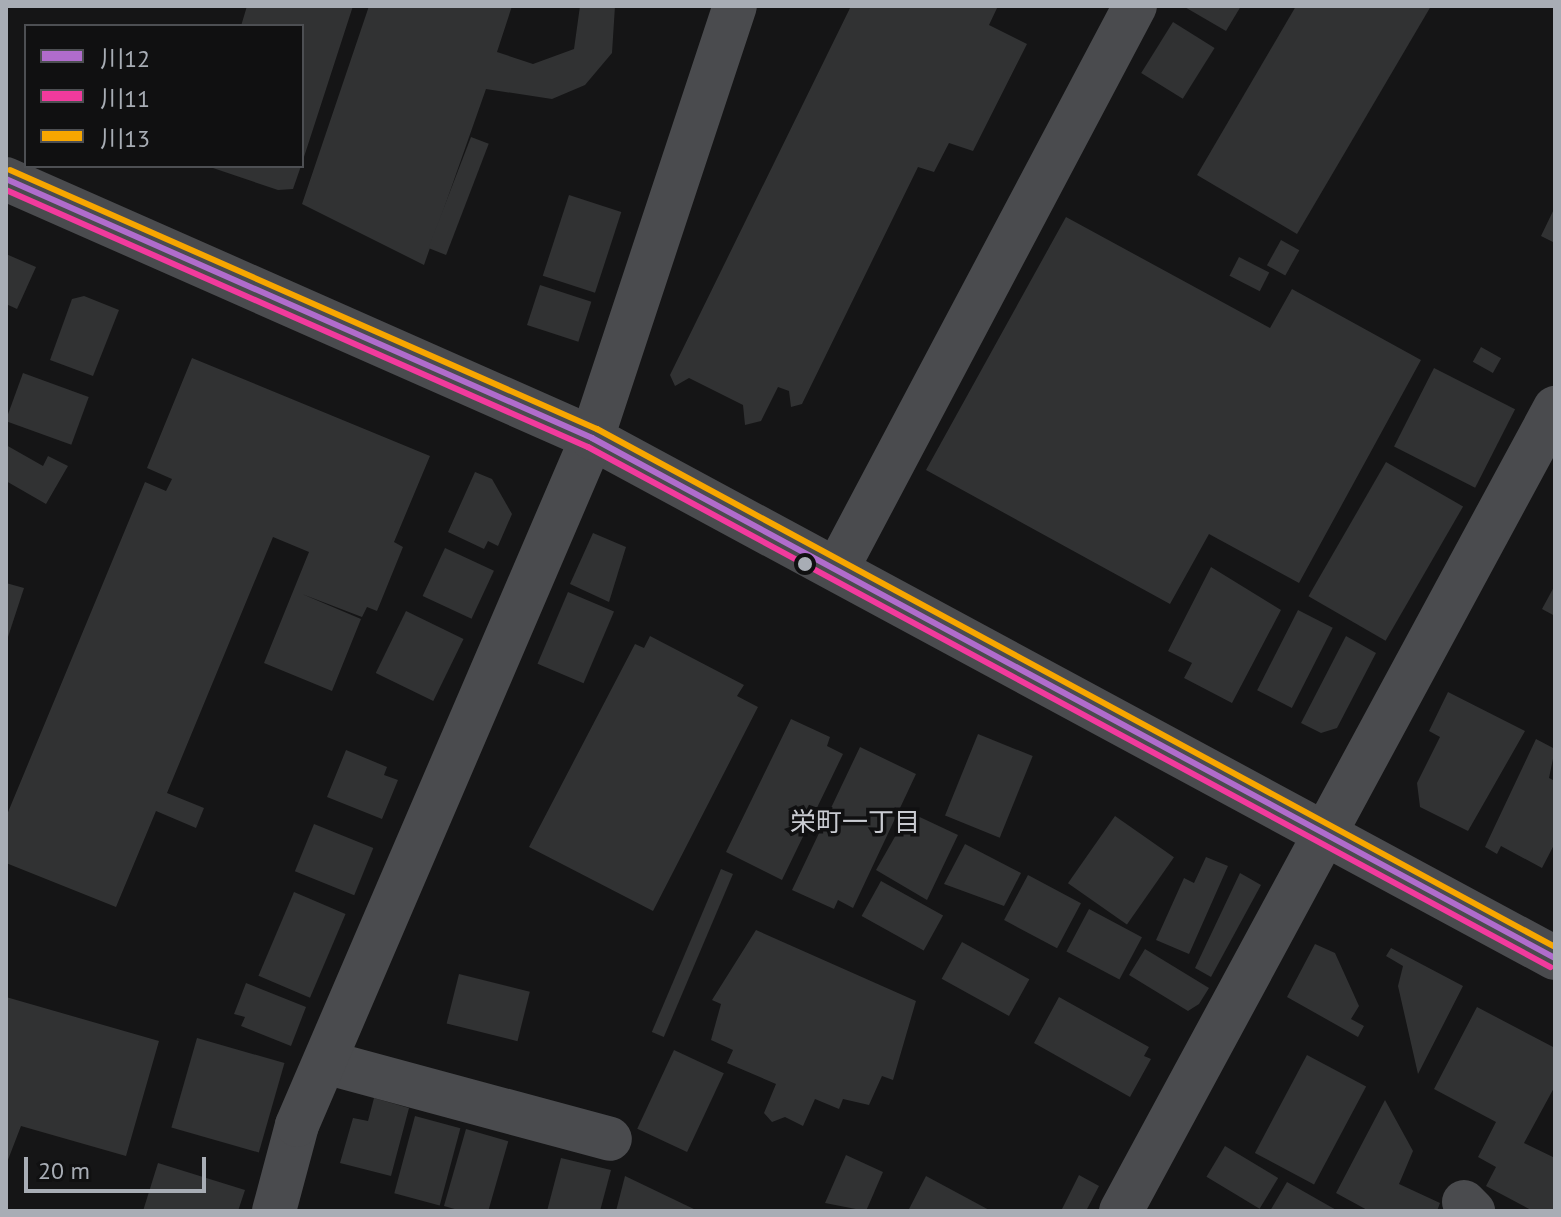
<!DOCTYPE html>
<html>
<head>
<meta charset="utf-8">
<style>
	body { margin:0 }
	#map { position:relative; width:1561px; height:1217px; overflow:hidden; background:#151516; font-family:"PT Sans","Noto Sans JP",sans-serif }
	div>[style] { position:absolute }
	.building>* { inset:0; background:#313233; transform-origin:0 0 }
	.minor>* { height:44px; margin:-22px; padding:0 22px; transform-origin:22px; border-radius:22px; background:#4a4b4e }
	.bus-1>* { height:6px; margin:-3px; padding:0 3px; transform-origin:3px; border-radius:3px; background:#b06ccc }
	.bus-2>* { height:6px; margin:-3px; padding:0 3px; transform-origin:3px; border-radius:3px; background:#f13a9d }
	.bus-3>* { height:6px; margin:-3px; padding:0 3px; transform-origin:3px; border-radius:3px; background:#f7a600 }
	.dots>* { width:22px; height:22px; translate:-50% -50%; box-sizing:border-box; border:4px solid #101011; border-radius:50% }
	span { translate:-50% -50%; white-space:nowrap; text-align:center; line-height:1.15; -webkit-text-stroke:7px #101011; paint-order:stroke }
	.neighbourhood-label { font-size:26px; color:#c9cbd1 }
	.frame { position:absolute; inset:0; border:8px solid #a8adb5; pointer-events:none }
	.legend { position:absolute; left:24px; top:24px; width:280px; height:144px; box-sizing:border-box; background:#101011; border:2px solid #4d4f53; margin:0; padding:10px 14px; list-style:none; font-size:24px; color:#a8adb5 }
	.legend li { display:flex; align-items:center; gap:16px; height:40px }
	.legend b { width:40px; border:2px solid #4d4f53 }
	.scale { position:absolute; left:24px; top:1157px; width:182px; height:36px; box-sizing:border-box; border:4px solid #a8adb5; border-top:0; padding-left:10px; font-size:24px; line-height:28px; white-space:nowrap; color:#a8adb5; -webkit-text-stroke:6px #101011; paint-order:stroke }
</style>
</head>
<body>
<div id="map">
	<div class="building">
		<i style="clip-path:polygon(247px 6px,353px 6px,303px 160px,302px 26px,241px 26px)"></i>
		<i style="clip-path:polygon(369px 6px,512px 6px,497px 52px,533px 64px,574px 49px,580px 6px,615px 6px,612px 53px,585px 85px,552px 99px,486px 89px,424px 265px,302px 204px)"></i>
		<i style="clip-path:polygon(851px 6px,998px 6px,989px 25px,1027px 44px,973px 151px,949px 143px,934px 172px,918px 167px,802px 404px,791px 407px,789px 391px,778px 387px,761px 421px,745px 425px,743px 405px,689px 378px,675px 386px,670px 375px)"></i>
		<i style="clip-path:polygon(1183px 6px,1241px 6px,1226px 31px)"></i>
		<i style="clip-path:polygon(1296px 6px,1431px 6px,1297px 234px,1197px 175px)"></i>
		<i style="left:1173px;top:22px;width:49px;height:60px;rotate:32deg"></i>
		<i style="left:471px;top:137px;width:19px;height:119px;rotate:21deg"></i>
		<i style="clip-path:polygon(301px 166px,293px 189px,278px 190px,210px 167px)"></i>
		<i style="left:569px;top:195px;width:55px;height:85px;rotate:18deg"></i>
		<i style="clip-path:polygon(1555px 207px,1555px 243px,1541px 236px)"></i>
		<i style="clip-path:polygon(1066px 217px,1270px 328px,1292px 289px,1421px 360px,1299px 583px,1209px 534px,1170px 604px,926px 470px)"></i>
		<i style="left:1281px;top:240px;width:21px;height:29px;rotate:29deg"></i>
		<i style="clip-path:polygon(6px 254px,36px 267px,17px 309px,6px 304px)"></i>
		<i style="left:1239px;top:257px;width:34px;height:21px;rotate:27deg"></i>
		<i style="left:540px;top:285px;width:54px;height:42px;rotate:18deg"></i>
		<i style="clip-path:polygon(84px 296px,119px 310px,93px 376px,50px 360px,72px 299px)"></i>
		<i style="left:1481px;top:347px;width:23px;height:17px;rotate:29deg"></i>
		<i style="clip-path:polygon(192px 358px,430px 456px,394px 542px,403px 547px,377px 611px,367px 607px,362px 617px,302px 594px,361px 619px,332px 691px,264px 663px,309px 552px,273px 537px,167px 793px,204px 808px,196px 828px,156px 811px,116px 907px,6px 863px,6px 817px,145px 482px,166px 491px,172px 479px,147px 468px)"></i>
		<i style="left:1434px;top:368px;width:91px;height:88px;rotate:27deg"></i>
		<i style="left:23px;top:373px;width:70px;height:51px;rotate:20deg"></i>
		<i style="clip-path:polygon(6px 445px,43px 466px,48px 456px,68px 466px,46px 504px,6px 481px)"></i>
		<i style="left:1386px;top:462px;width:89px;height:155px;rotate:30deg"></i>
		<i style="clip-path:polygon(475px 472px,492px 479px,512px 514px,498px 546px,488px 541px,484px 549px,448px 532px)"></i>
		<i style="clip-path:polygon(593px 533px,626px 547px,609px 602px,570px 584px)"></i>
		<i style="left:445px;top:548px;width:54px;height:53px;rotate:25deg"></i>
		<i style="clip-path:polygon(1211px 567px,1281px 610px,1232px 703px,1184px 678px,1192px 663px,1168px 651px)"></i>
		<i style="clip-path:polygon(6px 583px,24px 588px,7px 640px,6px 640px)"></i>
		<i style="clip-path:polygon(1555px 585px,1555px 616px,1542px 609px)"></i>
		<i style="left:568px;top:592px;width:50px;height:78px;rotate:23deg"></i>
		<i style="left:1298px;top:610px;width:39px;height:90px;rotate:27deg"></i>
		<i style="left:406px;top:611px;width:64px;height:69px;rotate:26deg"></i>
		<i style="clip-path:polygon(650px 636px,744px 685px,737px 696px,758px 707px,653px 911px,529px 847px,635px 644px,644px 648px)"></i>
		<i style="clip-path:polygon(1346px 636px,1376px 653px,1337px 728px,1321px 733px,1301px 723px)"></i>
		<i style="clip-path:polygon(1448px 692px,1525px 731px,1468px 831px,1420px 807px,1417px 783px,1440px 737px,1429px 731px)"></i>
		<i style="clip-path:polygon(791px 719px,830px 737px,827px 746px,843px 754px,782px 880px,726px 852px)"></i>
		<i style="left:978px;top:734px;width:59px;height:88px;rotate:22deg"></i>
		<i style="clip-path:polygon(1536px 739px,1555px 749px,1549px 778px,1555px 781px,1555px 843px,1542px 868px,1501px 846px,1497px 854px,1485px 847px)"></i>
		<i style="clip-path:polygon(860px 747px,916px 774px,853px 908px,838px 900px,834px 909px,792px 890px)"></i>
		<i style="clip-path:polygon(346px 750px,387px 767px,384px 775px,398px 780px,382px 819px,327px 797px)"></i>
		<i style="clip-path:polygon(909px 812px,958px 835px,927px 900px,876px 870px)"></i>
		<i style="left:1115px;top:816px;width:72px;height:82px;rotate:35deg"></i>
		<i style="left:314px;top:824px;width:64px;height:51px;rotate:22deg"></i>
		<i style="clip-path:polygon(965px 844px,1021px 873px,1004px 906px,944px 884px)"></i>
		<i style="clip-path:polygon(1206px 857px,1228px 866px,1189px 954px,1156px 940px,1184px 878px,1194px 883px)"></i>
		<i style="left:721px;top:869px;width:13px;height:177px;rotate:23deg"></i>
		<i style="clip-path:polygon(1240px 873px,1261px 885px,1211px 977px,1195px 968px)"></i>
		<i style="left:1028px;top:875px;width:60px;height:51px;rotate:28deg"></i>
		<i style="left:881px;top:881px;width:71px;height:40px;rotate:29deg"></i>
		<i style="left:294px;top:892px;width:56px;height:91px;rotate:23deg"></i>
		<i style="left:1089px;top:909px;width:60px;height:48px;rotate:28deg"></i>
		<i style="clip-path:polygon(756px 930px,916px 1001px,893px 1080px,882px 1076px,869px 1105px,843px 1099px,839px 1109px,815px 1099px,803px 1126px,785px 1117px,772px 1122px,764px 1113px,776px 1084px,727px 1063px,733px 1050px,711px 1040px,721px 1004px,712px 1000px)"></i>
		<i style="left:962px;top:942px;width:77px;height:42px;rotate:29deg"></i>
		<i style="clip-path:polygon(1315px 944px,1335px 953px,1359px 1006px,1351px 1019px,1364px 1026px,1358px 1037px,1287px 997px)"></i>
		<i style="clip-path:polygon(1391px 948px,1463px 986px,1418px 1074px,1398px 986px,1403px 966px,1386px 956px)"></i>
		<i style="clip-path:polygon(1145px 949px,1209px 988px,1199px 1004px,1188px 1011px,1129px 975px)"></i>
		<i style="left:459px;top:974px;width:73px;height:51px;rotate:14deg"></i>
		<i style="clip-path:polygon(246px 983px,306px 1007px,291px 1046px,241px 1026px,245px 1017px,234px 1014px)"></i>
		<i style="clip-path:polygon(6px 997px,159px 1041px,126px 1156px,21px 1126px,6px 1165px)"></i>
		<i style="clip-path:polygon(1059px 997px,1149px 1047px,1144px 1056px,1151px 1059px,1130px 1097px,1034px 1043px)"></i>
		<i style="clip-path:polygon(1477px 1007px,1555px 1048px,1555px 1086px,1524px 1143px,1555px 1158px,1555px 1211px,1533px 1211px,1486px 1186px,1496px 1167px,1478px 1157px,1496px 1122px,1434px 1089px)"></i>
		<i style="left:197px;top:1038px;width:91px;height:93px;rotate:16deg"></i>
		<i style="left:674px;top:1050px;width:55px;height:87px;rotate:25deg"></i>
		<i style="left:1307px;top:1055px;width:67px;height:111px;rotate:28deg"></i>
		<i style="clip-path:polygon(374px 1098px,409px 1108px,391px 1176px,340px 1163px,353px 1118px,368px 1121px)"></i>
		<i style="clip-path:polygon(1385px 1100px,1413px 1151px,1399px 1184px,1440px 1203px,1437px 1211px,1369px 1211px,1336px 1193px)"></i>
		<i style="left:415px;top:1116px;width:47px;height:80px;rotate:15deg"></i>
		<i style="left:466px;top:1129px;width:44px;height:80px;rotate:16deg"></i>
		<i style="left:1225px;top:1146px;width:62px;height:36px;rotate:31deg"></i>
		<i style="clip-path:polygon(846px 1155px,883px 1172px,866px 1211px,825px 1203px)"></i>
		<i style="clip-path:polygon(561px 1158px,611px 1170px,600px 1211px,547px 1211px)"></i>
		<i style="clip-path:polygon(158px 1163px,245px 1190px,238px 1211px,143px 1211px)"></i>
		<i style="clip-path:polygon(1079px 1175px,1099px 1186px,1086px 1211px,1061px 1211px)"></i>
		<i style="clip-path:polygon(625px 1176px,698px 1211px,616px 1211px)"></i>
		<i style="clip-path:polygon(926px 1176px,991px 1211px,908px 1211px)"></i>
		<i style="clip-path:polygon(1287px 1182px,1338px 1211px,1270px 1211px)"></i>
	</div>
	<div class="minor">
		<i style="left:6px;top:179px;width:641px;rotate:23.84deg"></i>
		<i style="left:592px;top:438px;width:1094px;rotate:28.37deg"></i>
		<i style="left:837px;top:569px;width:637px;rotate:-62.11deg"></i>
		<i style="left:325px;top:1062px;width:295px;rotate:15.1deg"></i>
		<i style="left:1464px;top:1202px;width:13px;rotate:45deg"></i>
		<i style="left:274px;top:1211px;width:89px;rotate:-75deg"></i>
		<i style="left:297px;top:1125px;width:748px;rotate:-66.76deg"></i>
		<i style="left:592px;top:438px;width:455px;rotate:-71.7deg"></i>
		<i style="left:1121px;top:1211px;width:913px;rotate:-61.61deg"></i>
	</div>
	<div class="bus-1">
		<i style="left:6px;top:179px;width:641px;rotate:23.84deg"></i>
		<i style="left:592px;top:438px;width:1094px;rotate:28.37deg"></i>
	</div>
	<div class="bus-2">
		<i style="left:6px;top:190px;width:636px;rotate:23.83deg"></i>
		<i style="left:588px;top:447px;width:1094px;rotate:28.39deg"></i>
	</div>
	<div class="bus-3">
		<i style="left:10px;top:170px;width:642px;rotate:23.81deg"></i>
		<i style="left:597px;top:429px;width:1089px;rotate:28.4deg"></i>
	</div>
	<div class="dots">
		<i style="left:805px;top:564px;background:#a8adb5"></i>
	</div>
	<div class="neighbourhood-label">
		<span style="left:855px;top:822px">栄町一丁目</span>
	</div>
	<div class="frame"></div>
	<ul class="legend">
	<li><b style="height:10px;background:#b06ccc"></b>川12</li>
	<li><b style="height:10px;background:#f13a9d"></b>川11</li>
	<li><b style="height:10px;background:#f7a600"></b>川13</li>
	</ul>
	<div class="scale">20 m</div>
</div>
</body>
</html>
